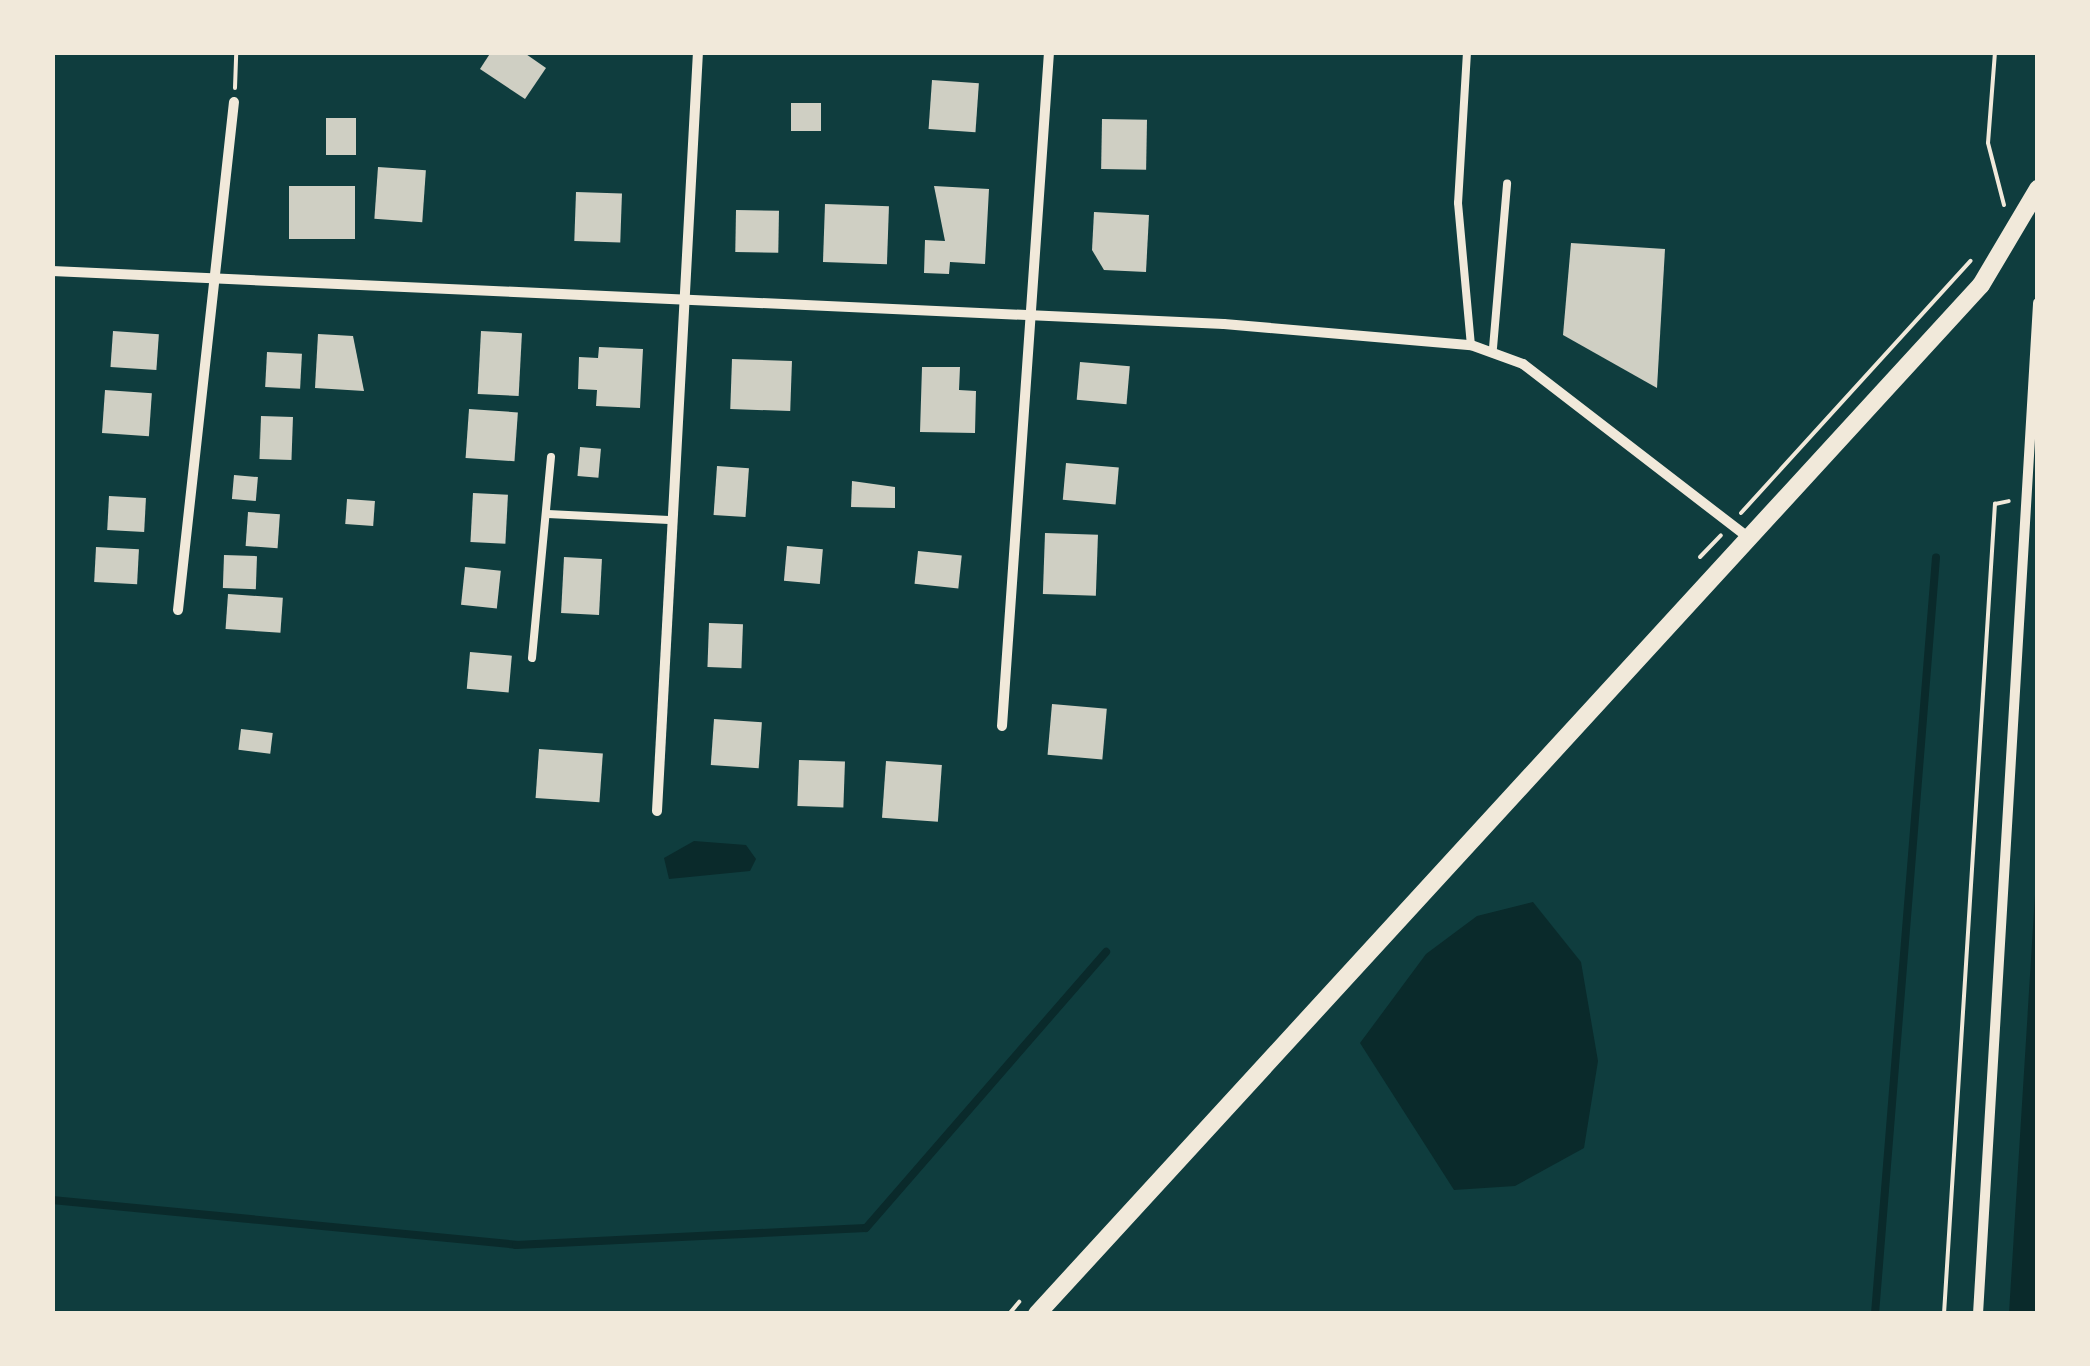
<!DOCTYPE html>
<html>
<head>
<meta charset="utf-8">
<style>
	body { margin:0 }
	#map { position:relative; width:2090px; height:1366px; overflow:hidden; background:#0f3d3e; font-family:Barlow,sans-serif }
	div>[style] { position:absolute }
	.water>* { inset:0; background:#0a2a2b }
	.stream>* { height:8px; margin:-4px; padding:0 4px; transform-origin:4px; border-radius:4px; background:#0a2a2b }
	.building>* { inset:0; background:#cfcfc3; transform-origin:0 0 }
	.path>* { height:4px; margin:-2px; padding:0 2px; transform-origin:2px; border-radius:2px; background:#f1e9da }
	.service>* { height:8px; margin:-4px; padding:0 4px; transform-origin:4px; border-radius:4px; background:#f1e9da }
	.minor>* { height:10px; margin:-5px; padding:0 5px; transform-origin:5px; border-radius:5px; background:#f1e9da }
	.tertiary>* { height:18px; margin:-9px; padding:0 9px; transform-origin:9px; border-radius:9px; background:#f1e9da }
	span { translate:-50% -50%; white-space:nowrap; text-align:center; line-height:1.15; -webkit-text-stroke:10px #f1e9da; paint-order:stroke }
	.frame { position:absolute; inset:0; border:55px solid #f1e9da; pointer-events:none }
</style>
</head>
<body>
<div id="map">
	<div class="water">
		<i style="clip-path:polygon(694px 841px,746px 845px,756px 859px,750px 871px,669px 879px,664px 858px)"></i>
		<i style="clip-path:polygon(2037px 863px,2037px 1313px,2009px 1313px)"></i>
		<i style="clip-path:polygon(1533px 902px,1581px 962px,1598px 1061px,1584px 1148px,1515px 1186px,1454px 1190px,1360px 1043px,1426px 954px,1477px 916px)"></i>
	</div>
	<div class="stream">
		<i style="left:52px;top:1200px;width:466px;rotate:5.5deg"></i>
		<i style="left:516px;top:1245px;width:350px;rotate:-2.8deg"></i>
		<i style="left:866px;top:1228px;width:366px;rotate:-49deg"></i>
		<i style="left:1875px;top:1314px;width:759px;rotate:-85.39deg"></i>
	</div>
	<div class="building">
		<i style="clip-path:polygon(491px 52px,523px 52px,546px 68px,525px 99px,480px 69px)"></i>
		<i style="left:932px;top:80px;width:47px;height:49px;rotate:4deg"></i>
		<i style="left:791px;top:103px;width:30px;height:28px"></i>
		<i style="left:326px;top:118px;width:30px;height:37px"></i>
		<i style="left:1102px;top:119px;width:45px;height:50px;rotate:1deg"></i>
		<i style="left:378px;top:167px;width:48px;height:52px;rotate:4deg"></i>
		<i style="left:289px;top:186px;width:66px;height:53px"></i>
		<i style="clip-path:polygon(934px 186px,989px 189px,985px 264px,950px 262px,949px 274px,924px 273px,925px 240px,945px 241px)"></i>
		<i style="left:576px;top:192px;width:46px;height:49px;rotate:2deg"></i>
		<i style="left:825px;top:204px;width:64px;height:58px;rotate:2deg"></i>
		<i style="left:736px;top:210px;width:43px;height:42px;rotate:1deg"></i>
		<i style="clip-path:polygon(1094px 212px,1149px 215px,1146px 272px,1104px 270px,1092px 250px)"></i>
		<i style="clip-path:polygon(1571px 243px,1665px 249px,1657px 388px,1563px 335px)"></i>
		<i style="left:113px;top:331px;width:46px;height:36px;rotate:4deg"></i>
		<i style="left:481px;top:331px;width:41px;height:63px;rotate:3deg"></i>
		<i style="clip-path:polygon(318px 334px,353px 336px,364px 391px,315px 388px)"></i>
		<i style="clip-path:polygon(599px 347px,643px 349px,640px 408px,596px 406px,597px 390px,578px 389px,579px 357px,598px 358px)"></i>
		<i style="left:267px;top:352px;width:35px;height:35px;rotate:3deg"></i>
		<i style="left:732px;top:359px;width:60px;height:50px;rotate:2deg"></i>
		<i style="left:1080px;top:362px;width:50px;height:38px;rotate:5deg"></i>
		<i style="clip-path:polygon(922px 367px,960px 367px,959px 390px,976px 391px,975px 433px,920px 432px)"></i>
		<i style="left:105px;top:390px;width:47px;height:43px;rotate:4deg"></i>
		<i style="left:469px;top:409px;width:49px;height:49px;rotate:4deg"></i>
		<i style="left:261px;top:416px;width:32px;height:43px;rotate:2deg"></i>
		<i style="left:580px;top:447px;width:21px;height:29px;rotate:5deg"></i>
		<i style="left:1066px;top:463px;width:53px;height:37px;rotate:5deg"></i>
		<i style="left:717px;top:466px;width:32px;height:49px;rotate:4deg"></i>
		<i style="left:234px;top:475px;width:24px;height:24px;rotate:5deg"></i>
		<i style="clip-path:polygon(852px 481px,895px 487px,895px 508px,851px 507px)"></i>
		<i style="left:473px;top:493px;width:35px;height:49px;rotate:3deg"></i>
		<i style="left:109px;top:496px;width:37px;height:34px;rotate:3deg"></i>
		<i style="left:347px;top:499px;width:28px;height:25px;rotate:4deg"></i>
		<i style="left:248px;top:512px;width:32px;height:34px;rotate:4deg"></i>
		<i style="left:1045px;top:533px;width:53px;height:61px;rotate:2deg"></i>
		<i style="left:787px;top:546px;width:36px;height:35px;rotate:5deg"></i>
		<i style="left:96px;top:547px;width:43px;height:35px;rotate:3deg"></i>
		<i style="left:918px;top:551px;width:44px;height:33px;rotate:6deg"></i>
		<i style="left:224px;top:555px;width:33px;height:33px;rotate:2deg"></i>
		<i style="left:564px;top:557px;width:38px;height:56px;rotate:3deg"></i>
		<i style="left:465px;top:567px;width:36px;height:38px;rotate:6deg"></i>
		<i style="left:228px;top:594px;width:55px;height:35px;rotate:4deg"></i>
		<i style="left:709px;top:623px;width:34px;height:44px;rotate:2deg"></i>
		<i style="left:470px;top:652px;width:42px;height:37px;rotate:5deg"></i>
		<i style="left:1052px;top:704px;width:55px;height:51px;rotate:5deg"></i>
		<i style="left:714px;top:719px;width:48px;height:46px;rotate:4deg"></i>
		<i style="left:241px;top:729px;width:32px;height:21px;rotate:7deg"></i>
		<i style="left:539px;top:749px;width:64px;height:49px;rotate:4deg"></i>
		<i style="left:799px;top:760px;width:46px;height:46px;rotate:2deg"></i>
		<i style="left:886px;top:761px;width:56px;height:57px;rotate:4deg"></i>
	</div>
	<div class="path">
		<i style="left:1995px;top:52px;width:91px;rotate:94.4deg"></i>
		<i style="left:1988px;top:143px;width:64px;rotate:75.5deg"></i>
		<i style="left:235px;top:88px;width:36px;rotate:-88deg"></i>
		<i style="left:1741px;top:513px;width:341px;rotate:-47.7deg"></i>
		<i style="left:1700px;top:557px;width:30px;rotate:-46deg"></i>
		<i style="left:1009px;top:1314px;width:16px;rotate:-50deg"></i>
		<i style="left:1944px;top:1314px;width:812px;rotate:-86.4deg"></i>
		<i style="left:1995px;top:504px;width:14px;rotate:-12deg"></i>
	</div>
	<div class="service">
		<i style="left:1467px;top:52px;width:151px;rotate:93.4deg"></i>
		<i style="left:1458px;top:203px;width:143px;rotate:84.8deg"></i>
		<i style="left:1493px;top:348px;width:165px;rotate:-85.1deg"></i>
		<i style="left:548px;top:514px;width:121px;rotate:2.8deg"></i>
		<i style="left:532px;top:658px;width:202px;rotate:-84.6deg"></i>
	</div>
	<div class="minor">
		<i style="left:52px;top:271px;width:1173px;rotate:2.59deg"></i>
		<i style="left:1224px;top:324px;width:248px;rotate:4.9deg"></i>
		<i style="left:1471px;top:345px;width:55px;rotate:20.1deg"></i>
		<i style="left:1523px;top:364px;width:282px;rotate:37.6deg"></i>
		<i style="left:178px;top:610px;width:511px;rotate:-83.71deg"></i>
		<i style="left:1002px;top:726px;width:676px;rotate:-86.01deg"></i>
		<i style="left:657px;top:811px;width:760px;rotate:-86.91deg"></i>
		<i style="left:1978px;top:1314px;width:1013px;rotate:-86.6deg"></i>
	</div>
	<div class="tertiary">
		<i style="left:1037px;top:1314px;width:1396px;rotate:-47.47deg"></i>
		<i style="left:1981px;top:285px;width:112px;rotate:-59.3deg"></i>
	</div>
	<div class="frame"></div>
</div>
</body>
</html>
